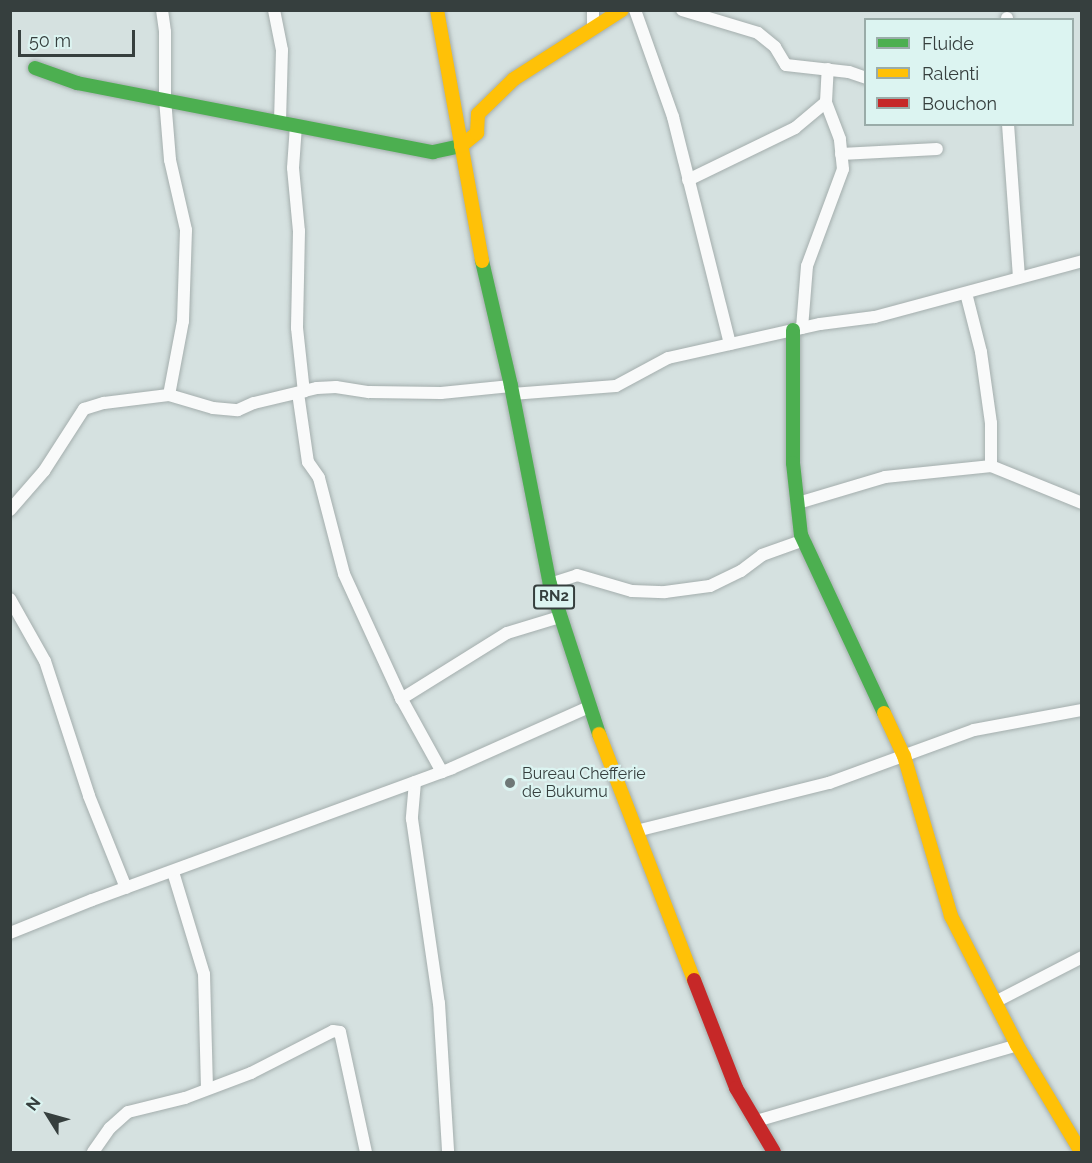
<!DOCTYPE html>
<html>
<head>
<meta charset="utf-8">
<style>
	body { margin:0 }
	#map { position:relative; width:1092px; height:1163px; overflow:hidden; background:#d5e1e0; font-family:Raleway,sans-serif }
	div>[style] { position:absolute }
	.roads { filter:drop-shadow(0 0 2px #a4aead) drop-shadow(0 0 2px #a4aead) }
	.street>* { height:12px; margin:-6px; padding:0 6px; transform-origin:6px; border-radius:6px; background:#f9fafa }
	.fast>* { height:14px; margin:-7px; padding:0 7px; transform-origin:7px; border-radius:7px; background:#4caf50 }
	.slow>* { height:14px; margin:-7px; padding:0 7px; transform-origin:7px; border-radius:7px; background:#ffc107 }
	.jam>* { height:14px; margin:-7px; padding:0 7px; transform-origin:7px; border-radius:7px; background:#c62828 }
	.dots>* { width:16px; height:16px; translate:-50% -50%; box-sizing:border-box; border:3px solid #dcf4f1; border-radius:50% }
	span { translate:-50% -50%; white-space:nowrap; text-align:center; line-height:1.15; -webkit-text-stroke:4.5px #dcf4f1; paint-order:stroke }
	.shield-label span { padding:2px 4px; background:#dcf4f1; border:2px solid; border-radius:4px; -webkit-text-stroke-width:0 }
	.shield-label { font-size:15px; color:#363f3e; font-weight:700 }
	.poi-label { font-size:16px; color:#363f3e }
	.left { translate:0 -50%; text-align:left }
	.frame { position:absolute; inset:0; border:12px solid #363f3e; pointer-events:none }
	.legend { position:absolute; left:864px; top:18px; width:210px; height:108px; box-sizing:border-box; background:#dcf4f1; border:2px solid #9aaca9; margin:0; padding:8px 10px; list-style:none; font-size:18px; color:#363f3e }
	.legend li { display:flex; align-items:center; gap:12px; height:30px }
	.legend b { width:30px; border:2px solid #9aaca9 }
	.north { position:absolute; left:18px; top:1085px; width:60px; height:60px; -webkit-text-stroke:4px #dcf4f1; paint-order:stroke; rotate:307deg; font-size:16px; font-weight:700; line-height:24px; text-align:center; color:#363f3e }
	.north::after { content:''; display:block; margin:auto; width:21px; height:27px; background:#363f3e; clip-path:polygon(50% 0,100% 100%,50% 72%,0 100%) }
	.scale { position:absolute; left:18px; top:30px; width:117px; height:27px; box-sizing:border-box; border:3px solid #363f3e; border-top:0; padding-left:8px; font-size:18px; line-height:21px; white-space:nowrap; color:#363f3e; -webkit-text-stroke:4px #dcf4f1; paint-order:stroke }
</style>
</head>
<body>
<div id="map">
	<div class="roads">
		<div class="street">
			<i style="left:162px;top:10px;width:22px;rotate:82deg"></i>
			<i style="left:165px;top:32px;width:67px;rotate:90deg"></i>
			<i style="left:165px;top:99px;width:61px;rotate:85.3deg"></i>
			<i style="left:170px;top:160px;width:72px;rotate:77.1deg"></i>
			<i style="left:186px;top:230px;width:91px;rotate:91.9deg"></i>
			<i style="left:183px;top:321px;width:75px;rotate:100.7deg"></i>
			<i style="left:274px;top:10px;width:41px;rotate:78.7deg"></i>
			<i style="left:282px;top:50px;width:73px;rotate:91.6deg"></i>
			<i style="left:593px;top:10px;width:18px;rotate:90deg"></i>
			<i style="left:635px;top:10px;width:114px;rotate:70.4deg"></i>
			<i style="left:673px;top:117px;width:234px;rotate:75.9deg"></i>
			<i style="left:682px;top:10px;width:79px;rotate:16.8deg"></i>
			<i style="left:758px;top:33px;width:22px;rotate:39deg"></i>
			<i style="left:775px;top:47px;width:21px;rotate:59deg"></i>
			<i style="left:786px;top:65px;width:63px;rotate:6.3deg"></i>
			<i style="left:849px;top:72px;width:18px;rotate:19deg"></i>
			<i style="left:1007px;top:18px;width:2px;rotate:90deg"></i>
			<i style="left:1008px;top:124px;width:154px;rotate:85.9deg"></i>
			<i style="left:296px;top:125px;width:43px;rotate:94deg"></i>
			<i style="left:293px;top:168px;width:63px;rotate:84.6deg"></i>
			<i style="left:299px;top:231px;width:97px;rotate:91.2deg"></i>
			<i style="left:297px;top:328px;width:64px;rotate:83.8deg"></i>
			<i style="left:841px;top:154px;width:96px;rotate:-3deg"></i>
			<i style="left:688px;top:180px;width:119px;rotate:-25.9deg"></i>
			<i style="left:795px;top:128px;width:40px;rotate:-40deg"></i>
			<i style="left:826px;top:102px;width:33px;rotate:-87deg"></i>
			<i style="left:966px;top:293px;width:61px;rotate:75.7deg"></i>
			<i style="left:981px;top:352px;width:72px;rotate:82deg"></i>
			<i style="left:991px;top:423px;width:43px;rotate:90deg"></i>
			<i style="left:991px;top:466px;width:98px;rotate:22.1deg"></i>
			<i style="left:802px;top:328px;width:62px;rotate:-85.4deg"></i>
			<i style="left:807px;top:266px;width:103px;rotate:-69.6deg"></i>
			<i style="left:843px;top:169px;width:30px;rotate:-96deg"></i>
			<i style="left:840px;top:139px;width:40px;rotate:-111deg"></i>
			<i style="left:298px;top:393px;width:70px;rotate:81.8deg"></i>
			<i style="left:308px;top:462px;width:19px;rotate:55deg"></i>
			<i style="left:319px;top:478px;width:99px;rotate:75.4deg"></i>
			<i style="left:344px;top:574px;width:134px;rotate:65.3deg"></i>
			<i style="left:400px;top:696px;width:87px;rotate:61.1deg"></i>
			<i style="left:512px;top:394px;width:104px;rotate:-4.4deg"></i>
			<i style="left:616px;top:386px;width:59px;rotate:-28.3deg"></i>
			<i style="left:668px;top:358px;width:156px;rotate:-12.6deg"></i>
			<i style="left:820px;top:324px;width:55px;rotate:-7.3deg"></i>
			<i style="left:875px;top:317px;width:214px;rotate:-15.1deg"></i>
			<i style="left:798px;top:503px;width:91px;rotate:-16.6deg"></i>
			<i style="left:885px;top:477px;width:107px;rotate:-5.9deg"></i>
			<i style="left:10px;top:510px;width:52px;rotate:-48.9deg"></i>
			<i style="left:44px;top:471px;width:74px;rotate:-57.2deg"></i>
			<i style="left:84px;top:409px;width:21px;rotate:-17deg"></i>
			<i style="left:104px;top:403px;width:65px;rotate:-7deg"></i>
			<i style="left:169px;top:395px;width:46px;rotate:16.5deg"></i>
			<i style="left:213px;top:408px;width:25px;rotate:5deg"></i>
			<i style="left:238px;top:410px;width:17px;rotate:-24deg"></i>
			<i style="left:254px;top:403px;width:65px;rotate:-13.4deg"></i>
			<i style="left:317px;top:388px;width:19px;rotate:-3deg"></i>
			<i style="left:336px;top:387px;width:33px;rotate:9deg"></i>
			<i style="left:369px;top:392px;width:72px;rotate:0.8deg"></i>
			<i style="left:441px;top:393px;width:70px;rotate:-5.7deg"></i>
			<i style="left:550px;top:584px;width:28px;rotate:-18deg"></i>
			<i style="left:577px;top:575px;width:57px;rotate:16.2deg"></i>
			<i style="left:632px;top:591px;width:33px;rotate:2deg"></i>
			<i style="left:665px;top:592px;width:45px;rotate:-7.6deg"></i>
			<i style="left:710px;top:586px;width:34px;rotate:-26deg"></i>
			<i style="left:741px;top:571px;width:26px;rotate:-37deg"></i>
			<i style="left:762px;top:555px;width:45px;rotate:-19.7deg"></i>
			<i style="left:10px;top:599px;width:71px;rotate:60.6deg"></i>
			<i style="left:45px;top:661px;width:142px;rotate:71.9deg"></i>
			<i style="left:89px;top:796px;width:99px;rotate:68.1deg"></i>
			<i style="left:401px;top:699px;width:125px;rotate:-31.9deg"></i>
			<i style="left:507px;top:633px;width:55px;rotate:-16.8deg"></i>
			<i style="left:415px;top:782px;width:37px;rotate:95deg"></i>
			<i style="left:412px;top:819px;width:186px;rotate:81.7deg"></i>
			<i style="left:439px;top:1003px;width:149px;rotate:86.5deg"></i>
			<i style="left:636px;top:831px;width:199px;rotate:-14deg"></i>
			<i style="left:829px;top:783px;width:154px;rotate:-20.1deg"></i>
			<i style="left:974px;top:730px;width:110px;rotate:-10.5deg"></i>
			<i style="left:173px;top:872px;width:107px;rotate:73.1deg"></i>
			<i style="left:204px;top:974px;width:115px;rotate:88.5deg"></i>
			<i style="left:10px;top:933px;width:88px;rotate:-21.9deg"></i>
			<i style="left:92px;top:900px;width:383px;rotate:-20.1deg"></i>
			<i style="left:452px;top:768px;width:150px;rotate:-24deg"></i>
			<i style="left:995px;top:1002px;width:98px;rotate:-27.3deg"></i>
			<i style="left:756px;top:1121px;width:272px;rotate:-16.2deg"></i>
			<i style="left:93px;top:1152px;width:29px;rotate:-55deg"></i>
			<i style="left:110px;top:1128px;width:24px;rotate:-42deg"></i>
			<i style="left:128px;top:1112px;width:59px;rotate:-13.8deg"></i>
			<i style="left:185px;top:1098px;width:71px;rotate:-20.7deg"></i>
			<i style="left:251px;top:1073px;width:92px;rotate:-27.1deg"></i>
			<i style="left:333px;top:1031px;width:7px;rotate:8deg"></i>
			<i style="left:340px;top:1032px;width:123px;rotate:77.8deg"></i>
		</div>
		<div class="fast">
			<i style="left:35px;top:68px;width:45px;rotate:19.7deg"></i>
			<i style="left:77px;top:83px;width:363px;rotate:11deg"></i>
			<i style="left:433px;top:152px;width:29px;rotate:-12deg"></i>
			<i style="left:482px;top:261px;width:128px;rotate:76.9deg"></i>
			<i style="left:511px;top:386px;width:202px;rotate:78.9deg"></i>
			<i style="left:550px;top:584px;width:158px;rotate:71.9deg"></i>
			<i style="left:793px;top:330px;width:133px;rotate:90deg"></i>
			<i style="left:793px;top:463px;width:72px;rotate:83.7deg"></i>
			<i style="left:801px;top:535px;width:196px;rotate:65deg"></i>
		</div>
		<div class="slow">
			<i style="left:437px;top:10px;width:255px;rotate:79.8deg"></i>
			<i style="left:461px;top:146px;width:21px;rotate:-39deg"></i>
			<i style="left:477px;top:133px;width:19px;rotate:-87deg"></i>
			<i style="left:478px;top:114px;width:50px;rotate:-44.2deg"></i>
			<i style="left:514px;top:79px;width:128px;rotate:-32.6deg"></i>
			<i style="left:884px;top:713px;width:47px;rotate:65.1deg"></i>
			<i style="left:904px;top:756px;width:167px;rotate:73.6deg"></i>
			<i style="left:951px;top:916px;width:145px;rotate:62.9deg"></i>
			<i style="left:1017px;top:1045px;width:125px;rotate:59.1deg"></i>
			<i style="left:599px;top:734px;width:264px;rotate:68.9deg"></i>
		</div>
		<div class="jam">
			<i style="left:694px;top:980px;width:116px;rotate:68.7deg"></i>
			<i style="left:736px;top:1088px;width:74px;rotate:59.3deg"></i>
		</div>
	</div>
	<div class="dots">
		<i style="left:510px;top:783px;background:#6e7877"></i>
	</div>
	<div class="shield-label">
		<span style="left:554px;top:597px">RN2</span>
	</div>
	<div class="poi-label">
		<span class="left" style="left:522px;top:783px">Bureau Chefferie<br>de Bukumu</span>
	</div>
	<div class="frame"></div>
	<ul class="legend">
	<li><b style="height:8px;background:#4caf50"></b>Fluide</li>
	<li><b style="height:8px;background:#ffc107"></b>Ralenti</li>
	<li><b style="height:8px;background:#c62828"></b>Bouchon</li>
	</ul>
	<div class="north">N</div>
	<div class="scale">50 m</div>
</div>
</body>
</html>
